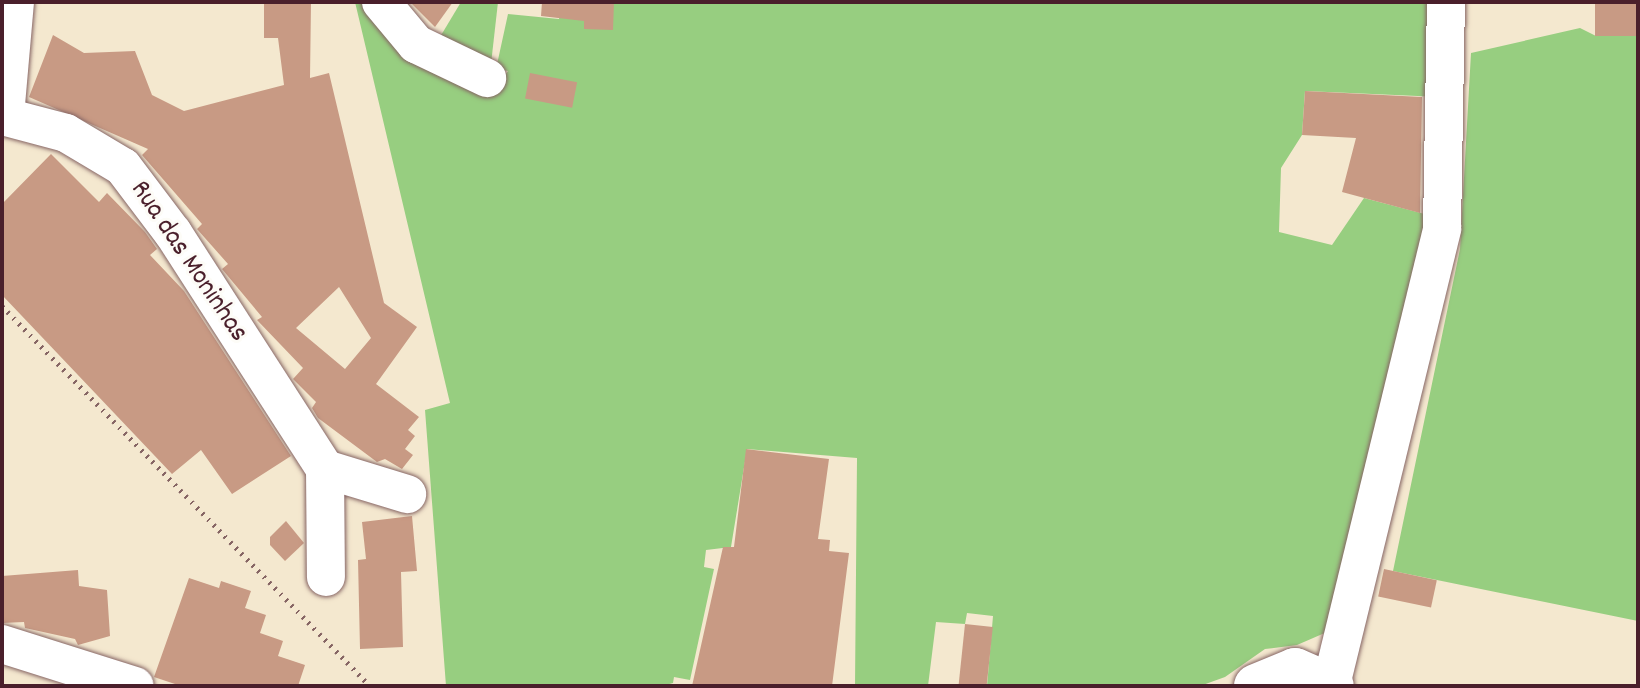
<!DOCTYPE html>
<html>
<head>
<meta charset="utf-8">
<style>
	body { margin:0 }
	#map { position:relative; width:1640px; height:688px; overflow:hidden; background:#f4e8cf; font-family:Dekko,sans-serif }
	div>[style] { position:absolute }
	.green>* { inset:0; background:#97ce80 }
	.building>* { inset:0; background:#c89a84; transform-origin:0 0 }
	.path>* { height:5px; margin-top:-2.5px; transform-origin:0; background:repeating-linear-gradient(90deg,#866564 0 2px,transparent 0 8px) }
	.roads { filter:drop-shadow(0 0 2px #866564) drop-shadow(0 0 2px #866564) }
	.minor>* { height:38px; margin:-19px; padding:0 19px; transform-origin:19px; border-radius:19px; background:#fff }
	.major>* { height:44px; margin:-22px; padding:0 22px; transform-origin:22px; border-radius:22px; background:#fff }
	span { translate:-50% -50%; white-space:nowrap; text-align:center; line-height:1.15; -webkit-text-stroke:6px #fdfcf7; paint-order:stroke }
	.street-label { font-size:28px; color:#4a1f2b }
	.frame { position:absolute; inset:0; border:4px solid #4a1f2b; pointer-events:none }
</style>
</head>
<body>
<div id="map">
	<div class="green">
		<i style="clip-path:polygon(355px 2px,370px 2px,492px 92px,508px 71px,496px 69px,508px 14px,559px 19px,561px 2px,1441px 2px,1440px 97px,1305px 91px,1302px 135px,1281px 168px,1279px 232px,1332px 245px,1364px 198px,1436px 217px,1327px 632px,1297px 645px,1265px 649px,1225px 677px,1200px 686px,987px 686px,993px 616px,967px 613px,965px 624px,936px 622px,928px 686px,855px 686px,857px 458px,747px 449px,731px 547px,706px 550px,704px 567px,714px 569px,690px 680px,674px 677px,673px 683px,662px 686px,446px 686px,425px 410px,450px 403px)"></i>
		<i style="clip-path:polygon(461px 2px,498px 2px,491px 64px,437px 42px)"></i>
		<i style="clip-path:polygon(1580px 28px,1596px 36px,1638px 36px,1638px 621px,1393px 571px,1460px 249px,1471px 53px)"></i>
	</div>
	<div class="building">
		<i style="clip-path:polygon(evenodd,264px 2px,311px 2px,310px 78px,329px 73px,384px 303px,417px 327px,376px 384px,419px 417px,408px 430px,415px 436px,405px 449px,413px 455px,402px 469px,385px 459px,377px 462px,318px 418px,312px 408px,316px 402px,293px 379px,303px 368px,257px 320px,262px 317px,222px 269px,228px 264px,197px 229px,202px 224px,142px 155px,148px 149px,29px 97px,53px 35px,84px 53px,135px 51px,152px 95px,184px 111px,284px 85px,278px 38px,264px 38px,264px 2px,339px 287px,371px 338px,345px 369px,296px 328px,339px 287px)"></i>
		<i style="clip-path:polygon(410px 2px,453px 2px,435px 27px)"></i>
		<i style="clip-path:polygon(542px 2px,614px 2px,613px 30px,584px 29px,584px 21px,541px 16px)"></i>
		<i style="left:1595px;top:2px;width:43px;height:34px"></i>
		<i style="left:530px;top:73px;width:48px;height:26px;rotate:11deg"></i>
		<i style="clip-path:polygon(1305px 91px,1422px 97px,1420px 213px,1342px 192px,1356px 138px,1302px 135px)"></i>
		<i style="clip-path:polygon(51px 154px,99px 202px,107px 193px,145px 232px,157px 249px,150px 255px,184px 291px,291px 456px,232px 494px,201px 450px,172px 474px,2px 295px,2px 204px)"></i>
		<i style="clip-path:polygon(746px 449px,829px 459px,818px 539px,830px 540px,829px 551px,849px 553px,832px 686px,692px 686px,723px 547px,734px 547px)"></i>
		<i style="clip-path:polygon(412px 516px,417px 571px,401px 572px,403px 647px,360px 649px,358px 560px,366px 559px,362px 522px)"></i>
		<i style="clip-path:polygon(286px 521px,304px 543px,285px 561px,270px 545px,270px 537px)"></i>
		<i style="left:1384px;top:569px;width:54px;height:28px;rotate:12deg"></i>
		<i style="clip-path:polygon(78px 570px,79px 586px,107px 590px,110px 636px,78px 645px,75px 639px,25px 628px,24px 622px,2px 623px,2px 576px)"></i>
		<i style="clip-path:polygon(189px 578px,219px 588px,221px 581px,251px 591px,245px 608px,266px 615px,260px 633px,283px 641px,278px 656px,305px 665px,298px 686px,181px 686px,154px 677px)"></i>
		<i style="left:965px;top:624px;width:28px;height:62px;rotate:6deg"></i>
	</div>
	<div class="path">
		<i style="left:2px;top:306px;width:529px;rotate:45.92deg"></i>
	</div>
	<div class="roads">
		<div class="minor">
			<i style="left:381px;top:2px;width:55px;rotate:50.2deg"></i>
			<i style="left:416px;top:44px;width:79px;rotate:25.6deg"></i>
			<i style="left:2px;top:116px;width:66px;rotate:14.9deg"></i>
			<i style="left:66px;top:133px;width:66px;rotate:30.8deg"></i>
			<i style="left:123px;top:167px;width:83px;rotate:52.9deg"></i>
			<i style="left:173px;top:233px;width:281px;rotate:57.2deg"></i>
			<i style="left:325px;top:469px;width:86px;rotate:17deg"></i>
			<i style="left:5px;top:116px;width:114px;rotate:-85deg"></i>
			<i style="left:325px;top:469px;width:108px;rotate:89.5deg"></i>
			<i style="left:2px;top:644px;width:139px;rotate:17.5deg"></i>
			<i style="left:1331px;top:685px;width:470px;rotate:-76.3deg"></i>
			<i style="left:1442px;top:228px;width:226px;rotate:-89deg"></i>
		</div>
		<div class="major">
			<i style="left:1256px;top:686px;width:42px;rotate:-22.3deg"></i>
			<i style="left:1295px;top:670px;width:40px;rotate:23.4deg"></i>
		</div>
	</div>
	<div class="street-label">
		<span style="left:188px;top:262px;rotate:56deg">Rua das Moninhas</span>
	</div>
	<div class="frame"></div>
</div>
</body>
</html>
